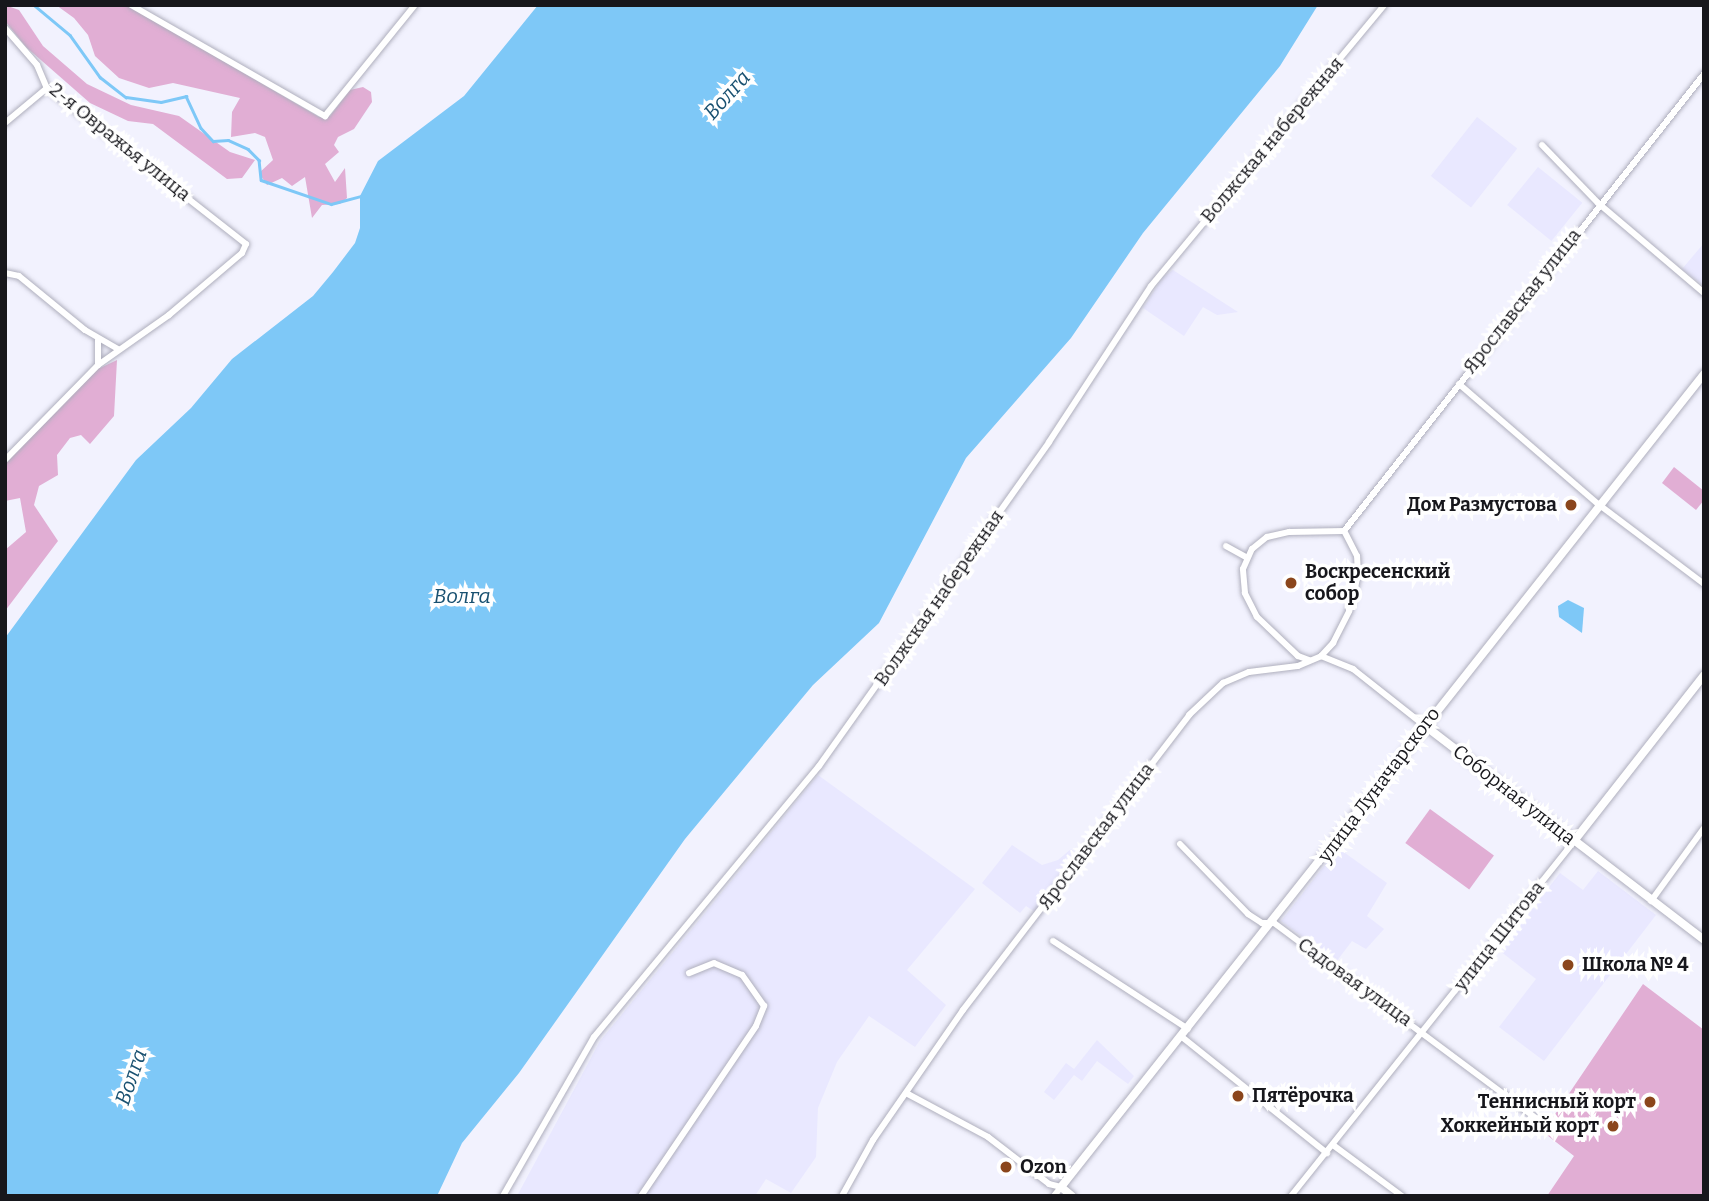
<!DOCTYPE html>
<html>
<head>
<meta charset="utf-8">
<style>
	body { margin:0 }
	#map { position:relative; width:1709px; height:1201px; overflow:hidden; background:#f2f2fe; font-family:Bitter,serif }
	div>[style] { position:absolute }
	.built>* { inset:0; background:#e9e8ff; transform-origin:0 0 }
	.green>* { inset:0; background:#e1aed4; transform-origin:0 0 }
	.water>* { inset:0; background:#7ec8f7 }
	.stream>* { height:2.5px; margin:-1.25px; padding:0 1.25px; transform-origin:1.25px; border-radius:1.25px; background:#7ec8f7 }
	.roads { filter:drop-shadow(0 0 2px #afafbd) drop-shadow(0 0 2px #afafbd) }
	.minor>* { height:6px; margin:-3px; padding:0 3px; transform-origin:3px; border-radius:3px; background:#fff }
	.tertiary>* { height:8px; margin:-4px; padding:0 4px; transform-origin:4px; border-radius:4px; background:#fff }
	.dots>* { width:19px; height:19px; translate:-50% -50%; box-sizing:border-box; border:4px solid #fff; border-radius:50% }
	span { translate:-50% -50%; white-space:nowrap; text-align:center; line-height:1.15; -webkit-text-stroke:7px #fff; paint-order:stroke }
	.street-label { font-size:19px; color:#17171c }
	.poi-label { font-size:19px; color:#17171c; font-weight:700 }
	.right { translate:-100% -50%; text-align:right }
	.left { translate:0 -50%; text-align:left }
	.water-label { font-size:21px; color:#195171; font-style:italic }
	.frame { position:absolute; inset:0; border:7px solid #17171c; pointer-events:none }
</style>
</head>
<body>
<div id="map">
	<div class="built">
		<i style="left:1477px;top:117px;width:51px;height:75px;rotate:38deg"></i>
		<i style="left:1538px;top:167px;width:57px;height:49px;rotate:39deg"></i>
		<i style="clip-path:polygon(1704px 243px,1704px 286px,1682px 269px)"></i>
		<i style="clip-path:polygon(1173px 270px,1238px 312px,1217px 315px,1203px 307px,1184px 336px,1143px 308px,1163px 277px)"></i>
		<i style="clip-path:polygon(818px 775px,975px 889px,907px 970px,946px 1005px,915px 1047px,869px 1016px,837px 1062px,818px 1108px,816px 1157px,791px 1193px,766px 1179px,755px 1196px,517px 1196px,600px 1041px)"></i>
		<i style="clip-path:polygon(1012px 845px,1042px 865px,1058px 860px,1071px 849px,1078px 854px,1035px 912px,1026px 906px,1020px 913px,982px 883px)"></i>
		<i style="clip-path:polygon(1338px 848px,1387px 883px,1367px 916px,1384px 929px,1366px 949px,1352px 941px,1336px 962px,1281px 921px)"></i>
		<i style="clip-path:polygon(1598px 871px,1656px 915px,1544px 1061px,1499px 1027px,1536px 979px,1500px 951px,1560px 873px,1583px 890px)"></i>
		<i style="clip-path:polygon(1097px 1040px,1134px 1076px,1128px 1084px,1097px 1061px,1082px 1081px,1074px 1075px,1054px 1100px,1044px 1092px,1066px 1063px,1074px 1069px)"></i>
	</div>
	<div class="green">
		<i style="clip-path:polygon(5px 5px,19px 10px,43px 46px,87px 84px,131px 105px,179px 116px,230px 152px,255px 160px,242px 178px,227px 179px,153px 124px,128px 121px,90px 103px,26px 47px,5px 21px)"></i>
		<i style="clip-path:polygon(56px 5px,127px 5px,319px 117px,330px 116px,350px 90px,363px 87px,371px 92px,372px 102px,354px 129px,338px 137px,334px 145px,339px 152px,325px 164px,335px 182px,345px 168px,347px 198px,340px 204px,322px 205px,312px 218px,305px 177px,292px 186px,282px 178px,267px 185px,259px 173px,273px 160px,265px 137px,255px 133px,231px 137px,232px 112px,240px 98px,173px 83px,149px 88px,119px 78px,95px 56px,88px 35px,74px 18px)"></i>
		<i style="clip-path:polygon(117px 360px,114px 416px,90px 444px,81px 435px,70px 438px,57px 455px,58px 475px,39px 486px,34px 505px,58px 541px,5px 611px,5px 550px,26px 532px,20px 498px,5px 501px,5px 464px,98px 369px)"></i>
		<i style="clip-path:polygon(1674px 467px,1704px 491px,1704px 500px,1696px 510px,1662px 483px)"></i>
		<i style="left:1430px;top:809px;width:79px;height:42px;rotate:36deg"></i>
		<i style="clip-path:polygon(1643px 984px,1704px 1030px,1704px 1196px,1547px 1196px,1574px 1156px,1543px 1132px)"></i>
	</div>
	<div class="water">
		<i style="clip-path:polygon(538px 5px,1318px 5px,1280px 66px,1143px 233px,1071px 338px,966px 458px,879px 623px,813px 685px,685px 839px,519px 1073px,462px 1143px,437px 1196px,5px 1196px,5px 638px,136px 460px,191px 408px,232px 359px,313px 296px,333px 272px,355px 243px,360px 228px,360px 196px,378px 161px,464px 96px)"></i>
		<i style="clip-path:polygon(1568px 600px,1584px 608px,1582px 633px,1559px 617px,1558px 606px)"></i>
	</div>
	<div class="stream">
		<i style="left:34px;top:5px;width:47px;rotate:39.8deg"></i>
		<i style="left:70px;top:35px;width:52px;rotate:54.5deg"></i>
		<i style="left:100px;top:77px;width:33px;rotate:38deg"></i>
		<i style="left:126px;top:97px;width:35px;rotate:8deg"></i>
		<i style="left:161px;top:102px;width:26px;rotate:-13deg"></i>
		<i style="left:186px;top:96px;width:35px;rotate:65deg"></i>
		<i style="left:201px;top:128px;width:18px;rotate:47deg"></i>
		<i style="left:213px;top:141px;width:15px;rotate:-4deg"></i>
		<i style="left:228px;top:140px;width:22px;rotate:24deg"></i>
		<i style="left:248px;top:149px;width:16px;rotate:45deg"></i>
		<i style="left:259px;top:160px;width:20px;rotate:84deg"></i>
		<i style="left:261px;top:180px;width:74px;rotate:18.9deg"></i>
		<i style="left:331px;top:204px;width:31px;rotate:-15deg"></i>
	</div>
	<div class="roads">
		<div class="minor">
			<i style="left:131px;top:5px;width:224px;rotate:29.8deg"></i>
			<i style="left:325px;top:116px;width:143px;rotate:-51deg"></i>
			<i style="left:5px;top:28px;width:49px;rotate:49.1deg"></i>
			<i style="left:37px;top:65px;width:25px;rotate:67deg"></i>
			<i style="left:47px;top:88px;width:253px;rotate:38.1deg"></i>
			<i style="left:246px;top:244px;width:10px;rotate:114deg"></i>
			<i style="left:242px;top:253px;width:96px;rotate:139.7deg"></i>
			<i style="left:169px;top:315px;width:87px;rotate:144.8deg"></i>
			<i style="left:98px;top:365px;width:133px;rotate:134.4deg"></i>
			<i style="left:5px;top:123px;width:55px;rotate:-39.8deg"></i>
			<i style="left:1542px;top:145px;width:81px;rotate:46deg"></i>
			<i style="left:1598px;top:203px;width:139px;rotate:40.3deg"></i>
			<i style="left:5px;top:273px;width:14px;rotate:12deg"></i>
			<i style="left:19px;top:276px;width:85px;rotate:39.3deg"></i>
			<i style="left:85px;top:330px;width:38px;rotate:30deg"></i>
			<i style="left:98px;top:365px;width:25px;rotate:-90deg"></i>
			<i style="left:1459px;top:384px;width:184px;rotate:40.8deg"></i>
			<i style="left:1598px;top:504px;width:133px;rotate:37deg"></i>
			<i style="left:1226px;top:546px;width:23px;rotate:29deg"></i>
			<i style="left:1321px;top:656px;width:35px;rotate:22deg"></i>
			<i style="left:1353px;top:669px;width:90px;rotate:38.3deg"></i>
			<i style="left:1309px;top:660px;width:12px;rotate:-160deg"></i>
			<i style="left:1298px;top:656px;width:57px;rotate:-136.4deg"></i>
			<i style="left:1257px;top:617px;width:27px;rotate:-117deg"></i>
			<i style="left:1245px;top:593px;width:24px;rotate:-95deg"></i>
			<i style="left:1243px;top:569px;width:22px;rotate:-66deg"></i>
			<i style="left:1252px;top:549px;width:19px;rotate:-39deg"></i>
			<i style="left:1267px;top:537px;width:23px;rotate:-13deg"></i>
			<i style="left:1289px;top:532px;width:55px;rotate:-1deg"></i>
			<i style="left:1180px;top:844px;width:98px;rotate:45.8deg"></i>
			<i style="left:1248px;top:914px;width:17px;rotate:33deg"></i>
			<i style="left:1262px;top:923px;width:12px"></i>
			<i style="left:1274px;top:923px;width:327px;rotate:36.7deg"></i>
			<i style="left:1651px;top:901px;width:90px;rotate:-54deg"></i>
			<i style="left:1053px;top:941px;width:161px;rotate:33.1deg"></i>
			<i style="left:1182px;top:1037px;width:186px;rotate:38.7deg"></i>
			<i style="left:906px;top:1093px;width:93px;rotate:28.2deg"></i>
			<i style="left:988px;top:1137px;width:77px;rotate:37.6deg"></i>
			<i style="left:1049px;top:1184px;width:12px;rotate:14deg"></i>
			<i style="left:1061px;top:1187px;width:11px;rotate:128deg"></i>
			<i style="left:1333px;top:1145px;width:86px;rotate:36.5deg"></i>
			<i style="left:503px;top:1196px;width:183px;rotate:-60.2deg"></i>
			<i style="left:594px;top:1037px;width:352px;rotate:-50.3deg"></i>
			<i style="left:819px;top:766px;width:397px;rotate:-54.6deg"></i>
			<i style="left:1049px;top:442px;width:186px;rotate:-56.8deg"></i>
			<i style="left:1151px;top:286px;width:365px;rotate:-50.3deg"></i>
			<i style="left:641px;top:1196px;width:205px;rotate:-55.9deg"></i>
			<i style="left:756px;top:1026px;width:22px;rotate:-68deg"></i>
			<i style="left:764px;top:1006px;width:38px;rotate:-125deg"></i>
			<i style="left:742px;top:975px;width:30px;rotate:-157deg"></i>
			<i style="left:714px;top:963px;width:27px;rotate:158deg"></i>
			<i style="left:842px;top:1196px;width:64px;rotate:-61deg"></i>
			<i style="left:873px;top:1140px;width:158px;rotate:-55.3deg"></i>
			<i style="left:963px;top:1010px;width:372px;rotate:-52.5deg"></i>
			<i style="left:1189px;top:715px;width:47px;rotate:-43.3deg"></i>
			<i style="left:1223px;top:683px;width:28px;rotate:-23deg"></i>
			<i style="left:1249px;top:672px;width:49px;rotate:-7deg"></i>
			<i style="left:1298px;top:666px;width:25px;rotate:-23deg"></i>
			<i style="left:1321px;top:656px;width:18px;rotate:-47deg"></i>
			<i style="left:1333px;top:643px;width:36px;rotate:-63deg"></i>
			<i style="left:1349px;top:611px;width:38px;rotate:-76deg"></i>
			<i style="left:1358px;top:574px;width:18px;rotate:-93deg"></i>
			<i style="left:1357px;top:556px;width:28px;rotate:-117deg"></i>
			<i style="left:1344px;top:531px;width:582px;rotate:-51.77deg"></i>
			<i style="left:1291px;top:1196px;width:454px;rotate:-51.4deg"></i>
		</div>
		<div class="tertiary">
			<i style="left:1424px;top:725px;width:353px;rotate:37.5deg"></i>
			<i style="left:1574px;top:841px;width:211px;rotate:-51.9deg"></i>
			<i style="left:1072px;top:1196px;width:14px;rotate:-141deg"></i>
			<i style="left:1061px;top:1187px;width:1037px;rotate:-51.66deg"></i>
		</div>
	</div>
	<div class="dots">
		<i style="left:1571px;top:505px;background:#8b461c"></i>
		<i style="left:1291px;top:583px;background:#8b461c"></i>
		<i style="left:1568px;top:965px;background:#8b461c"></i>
		<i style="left:1238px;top:1096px;background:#8b461c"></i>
		<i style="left:1650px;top:1102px;background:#8b461c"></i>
		<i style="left:1613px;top:1126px;background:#8b461c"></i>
		<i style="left:1006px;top:1167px;background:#8b461c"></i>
	</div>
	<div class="street-label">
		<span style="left:1272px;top:140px;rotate:-50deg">Волжская набережная</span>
		<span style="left:120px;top:142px;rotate:39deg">2-я Овражья улица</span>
		<span style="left:1522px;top:301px;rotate:-52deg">Ярославская улица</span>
		<span style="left:939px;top:598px;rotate:-55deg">Волжская набережная</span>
		<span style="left:1379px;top:785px;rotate:-53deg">улица Луначарского</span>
		<span style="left:1514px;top:795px;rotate:38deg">Соборная улица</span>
		<span style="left:1096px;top:836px;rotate:-53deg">Ярославская улица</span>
		<span style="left:1499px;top:936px;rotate:-52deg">улица Шитова</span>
		<span style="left:1355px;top:982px;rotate:36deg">Садовая улица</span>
	</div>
	<div class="poi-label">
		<span class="right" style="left:1557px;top:505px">Дом Размустова</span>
		<span class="left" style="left:1305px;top:583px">Воскресенский<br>собор</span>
		<span class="left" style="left:1582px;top:965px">Школа № 4</span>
		<span class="left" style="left:1252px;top:1096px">Пятёрочка</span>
		<span class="right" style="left:1636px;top:1102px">Теннисный корт</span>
		<span class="right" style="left:1599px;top:1126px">Хоккейный корт</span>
		<span class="left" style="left:1020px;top:1167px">Ozon</span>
	</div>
	<div class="water-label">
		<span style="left:727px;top:95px;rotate:-48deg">Волга</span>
		<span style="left:462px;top:596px">Волга</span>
		<span style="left:131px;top:1077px;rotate:-71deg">Волга</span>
	</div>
	<div class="frame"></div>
</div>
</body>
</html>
